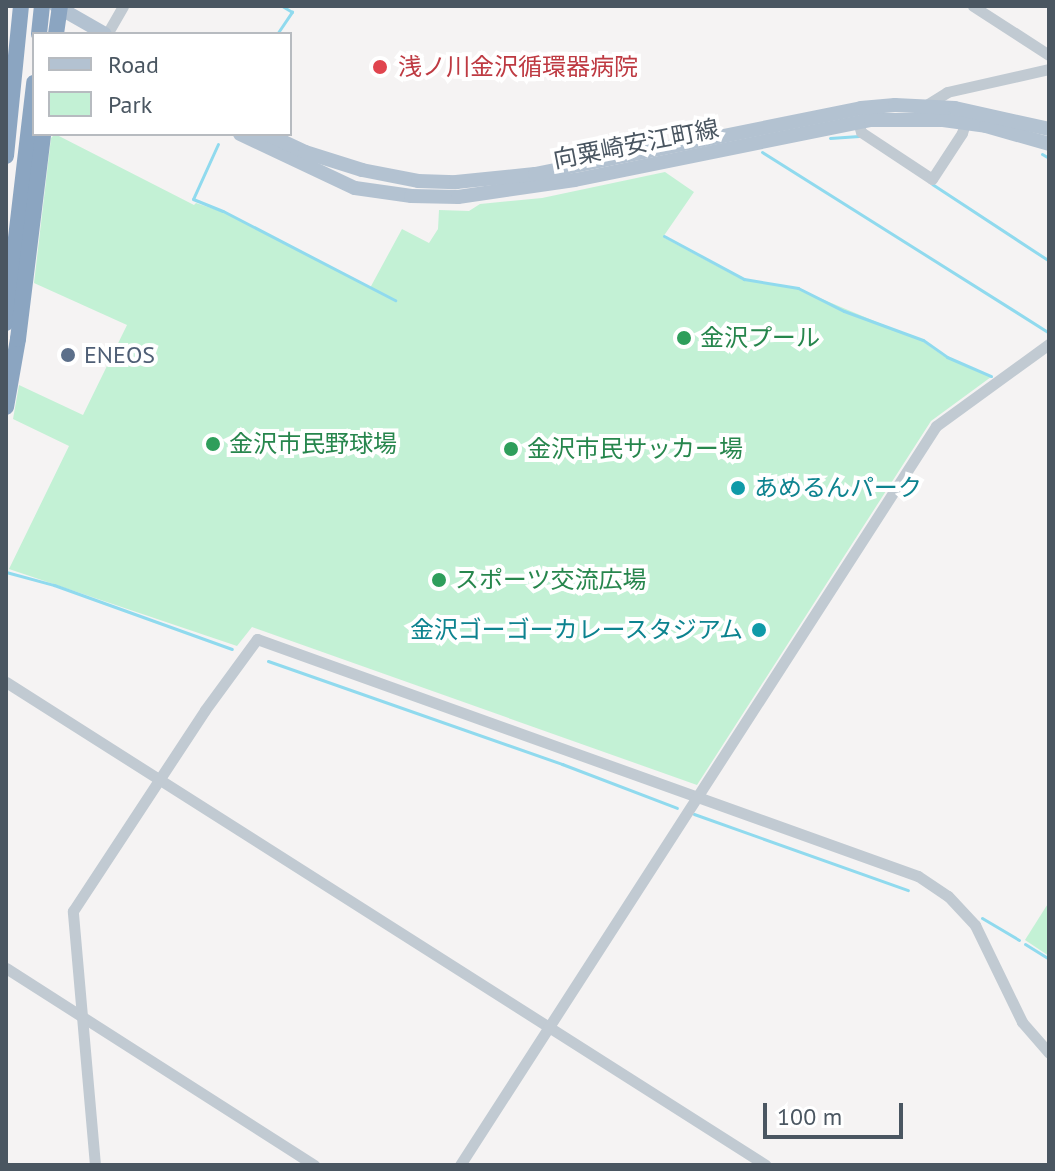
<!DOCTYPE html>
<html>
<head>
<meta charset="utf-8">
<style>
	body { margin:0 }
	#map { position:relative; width:1055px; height:1171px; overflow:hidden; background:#f5f3f3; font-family:"PT Sans","Noto Sans JP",sans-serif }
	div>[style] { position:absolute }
	.green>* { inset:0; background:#c3f1d5 }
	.stream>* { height:3px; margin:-1.5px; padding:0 1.5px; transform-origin:1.5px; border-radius:1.5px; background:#90daee }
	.minor>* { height:11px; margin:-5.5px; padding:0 5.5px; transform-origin:5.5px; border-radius:5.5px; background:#c1cad2 }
	.major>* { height:14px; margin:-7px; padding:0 7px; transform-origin:7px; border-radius:7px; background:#b3c2d1 }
	.highway>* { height:16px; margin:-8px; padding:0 8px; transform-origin:8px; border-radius:8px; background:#8ba5c1 }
	.dots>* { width:22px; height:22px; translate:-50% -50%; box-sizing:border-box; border:4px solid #fff; border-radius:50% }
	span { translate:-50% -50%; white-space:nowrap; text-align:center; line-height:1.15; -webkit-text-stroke:8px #fff; paint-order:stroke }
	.health-label { font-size:24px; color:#be3a42 }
	.left { translate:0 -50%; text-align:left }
	.street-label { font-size:24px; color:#4a5661 }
	.leisure-label { font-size:24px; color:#27864d }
	.service-label { font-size:24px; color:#4e5e75 }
	.culture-label { font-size:24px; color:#0d838f }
	.right { translate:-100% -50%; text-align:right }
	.frame { position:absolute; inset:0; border:8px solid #4a5661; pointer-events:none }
	.legend { position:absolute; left:32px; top:32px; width:260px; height:104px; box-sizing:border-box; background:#fff; border:2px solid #b7bbc0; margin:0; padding:10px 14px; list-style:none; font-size:24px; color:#4a5661 }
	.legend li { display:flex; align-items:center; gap:16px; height:40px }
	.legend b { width:40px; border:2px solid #b7bbc0 }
	.scale { position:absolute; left:763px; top:1103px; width:140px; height:36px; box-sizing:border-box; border:4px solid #4a5661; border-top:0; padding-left:10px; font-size:24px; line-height:28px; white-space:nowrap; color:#4a5661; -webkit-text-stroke:6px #fff; paint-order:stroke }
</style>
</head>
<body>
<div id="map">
	<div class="green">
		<i style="clip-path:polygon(55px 134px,194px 205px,196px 203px,223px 212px,370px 288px,402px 229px,429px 243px,438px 229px,439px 210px,469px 211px,480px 204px,542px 198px,665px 172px,694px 192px,663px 237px,743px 280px,798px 289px,922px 341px,942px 355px,991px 377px,931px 421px,697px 785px,252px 627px,237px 646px,9px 569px,69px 446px,13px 419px,19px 385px,83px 415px,127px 325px,34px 283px,51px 138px)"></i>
		<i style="clip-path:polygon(1049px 902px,1049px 956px,1025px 940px)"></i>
	</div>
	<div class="stream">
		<i style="left:277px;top:34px;width:27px;rotate:-56deg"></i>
		<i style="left:292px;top:12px;width:12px;rotate:-149deg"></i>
		<i style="left:830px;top:138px;width:29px;rotate:-4deg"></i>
		<i style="left:218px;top:144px;width:60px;rotate:114.4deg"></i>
		<i style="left:193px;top:199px;width:32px;rotate:22deg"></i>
		<i style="left:223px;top:211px;width:194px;rotate:27.4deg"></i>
		<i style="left:762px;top:152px;width:339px;rotate:32.2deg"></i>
		<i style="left:1042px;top:154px;width:8px;rotate:30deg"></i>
		<i style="left:932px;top:184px;width:140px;rotate:33.3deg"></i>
		<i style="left:664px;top:236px;width:91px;rotate:28.3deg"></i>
		<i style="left:744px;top:279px;width:55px;rotate:9.5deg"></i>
		<i style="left:798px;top:288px;width:51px;rotate:26.6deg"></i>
		<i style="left:844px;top:311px;width:84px;rotate:20.2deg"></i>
		<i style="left:923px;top:340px;width:29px;rotate:35deg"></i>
		<i style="left:947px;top:357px;width:48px;rotate:23.4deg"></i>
		<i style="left:6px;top:572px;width:50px;rotate:15.2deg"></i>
		<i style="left:54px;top:585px;width:189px;rotate:19.8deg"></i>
		<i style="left:268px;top:661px;width:312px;rotate:19.3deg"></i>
		<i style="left:562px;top:764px;width:123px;rotate:20.9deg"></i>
		<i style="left:694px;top:814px;width:227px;rotate:19.6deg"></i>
		<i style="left:982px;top:918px;width:43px;rotate:30.7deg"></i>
		<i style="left:1025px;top:944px;width:28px;rotate:32deg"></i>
	</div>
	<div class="minor">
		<i style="left:973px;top:6px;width:90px;rotate:32.8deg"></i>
		<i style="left:107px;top:34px;width:32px;rotate:-60deg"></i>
		<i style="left:925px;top:106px;width:26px;rotate:-32deg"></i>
		<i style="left:947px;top:92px;width:105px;rotate:-12.7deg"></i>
		<i style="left:858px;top:122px;width:10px;rotate:73deg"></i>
		<i style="left:861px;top:132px;width:85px;rotate:33.5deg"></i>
		<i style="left:932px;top:179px;width:55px;rotate:-56.9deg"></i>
		<i style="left:962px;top:133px;width:10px;rotate:-73deg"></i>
		<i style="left:6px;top:682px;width:900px;rotate:32.44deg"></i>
		<i style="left:6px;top:968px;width:366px;rotate:32.6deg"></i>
		<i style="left:95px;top:1165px;width:255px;rotate:-95deg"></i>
		<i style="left:73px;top:911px;width:240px;rotate:-56.7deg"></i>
		<i style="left:205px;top:710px;width:88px;rotate:-53.8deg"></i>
		<i style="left:257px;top:639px;width:702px;rotate:19.73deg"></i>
		<i style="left:918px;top:876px;width:36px;rotate:34deg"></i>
		<i style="left:948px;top:896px;width:40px;rotate:47deg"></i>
		<i style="left:975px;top:925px;width:108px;rotate:64.1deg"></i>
		<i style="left:1022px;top:1022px;width:41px;rotate:48.9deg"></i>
		<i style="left:460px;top:1165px;width:879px;rotate:-57.21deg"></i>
		<i style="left:936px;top:426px;width:140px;rotate:-36deg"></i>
	</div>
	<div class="major">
		<i style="left:56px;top:6px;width:56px;rotate:29.7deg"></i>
		<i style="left:240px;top:134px;width:127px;rotate:25.2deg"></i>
		<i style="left:355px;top:188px;width:57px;rotate:8.1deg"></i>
		<i style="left:411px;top:196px;width:47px;rotate:1.2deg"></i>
		<i style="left:458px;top:197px;width:118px;rotate:-8.3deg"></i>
		<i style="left:575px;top:180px;width:302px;rotate:-11.5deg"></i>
		<i style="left:871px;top:120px;width:72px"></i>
		<i style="left:943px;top:120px;width:43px;rotate:7.9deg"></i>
		<i style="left:986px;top:126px;width:66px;rotate:15.9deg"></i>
		<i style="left:267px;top:134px;width:42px;rotate:25.3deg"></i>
		<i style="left:305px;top:152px;width:60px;rotate:17.5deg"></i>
		<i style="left:362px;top:170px;width:57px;rotate:11.1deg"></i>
		<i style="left:418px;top:181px;width:38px;rotate:2deg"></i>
		<i style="left:456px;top:182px;width:79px;rotate:-5.8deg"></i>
		<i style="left:535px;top:174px;width:333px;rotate:-11.4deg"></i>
		<i style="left:861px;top:108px;width:34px;rotate:-5deg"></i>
		<i style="left:895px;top:105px;width:60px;rotate:2.9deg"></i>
		<i style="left:955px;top:108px;width:96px;rotate:12.6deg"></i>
	</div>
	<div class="highway">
		<i style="left:39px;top:34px;width:28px;rotate:-84deg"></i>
		<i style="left:56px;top:34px;width:28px;rotate:-82deg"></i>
		<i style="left:6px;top:156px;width:151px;rotate:-84.3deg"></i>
		<i style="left:6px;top:323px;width:242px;rotate:-83.3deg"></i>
		<i style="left:6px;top:407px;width:69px;rotate:-80deg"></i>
		<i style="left:18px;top:339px;width:207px;rotate:-83deg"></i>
	</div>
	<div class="dots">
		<i style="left:380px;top:67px;background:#e0444e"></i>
		<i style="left:684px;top:338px;background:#2e9e5b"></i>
		<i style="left:68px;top:355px;background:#5c6f8a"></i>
		<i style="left:213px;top:444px;background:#2e9e5b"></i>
		<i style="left:511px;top:449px;background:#2e9e5b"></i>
		<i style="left:738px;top:488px;background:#0f9aa8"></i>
		<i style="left:439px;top:580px;background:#2e9e5b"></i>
		<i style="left:759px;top:630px;background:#0f9aa8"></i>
	</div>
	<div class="health-label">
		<span class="left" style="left:398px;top:67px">浅ノ川金沢循環器病院</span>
	</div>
	<div class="street-label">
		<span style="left:636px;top:144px;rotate:-11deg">向粟崎安江町線</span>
	</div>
	<div class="leisure-label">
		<span class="left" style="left:700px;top:338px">金沢プール</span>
		<span class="left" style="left:229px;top:444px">金沢市民野球場</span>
		<span class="left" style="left:527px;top:449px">金沢市民サッカー場</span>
		<span class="left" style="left:455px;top:580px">スポーツ交流広場</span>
	</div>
	<div class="service-label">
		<span class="left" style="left:84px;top:355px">ENEOS</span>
	</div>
	<div class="culture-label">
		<span class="left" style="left:754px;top:488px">あめるんパーク</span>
		<span class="right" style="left:743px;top:630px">金沢ゴーゴーカレースタジアム</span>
	</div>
	<div class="frame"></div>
	<ul class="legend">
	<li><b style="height:10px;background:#b3c2d1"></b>Road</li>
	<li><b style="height:22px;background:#c3f1d5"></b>Park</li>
	</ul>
	<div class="scale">100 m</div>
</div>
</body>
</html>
